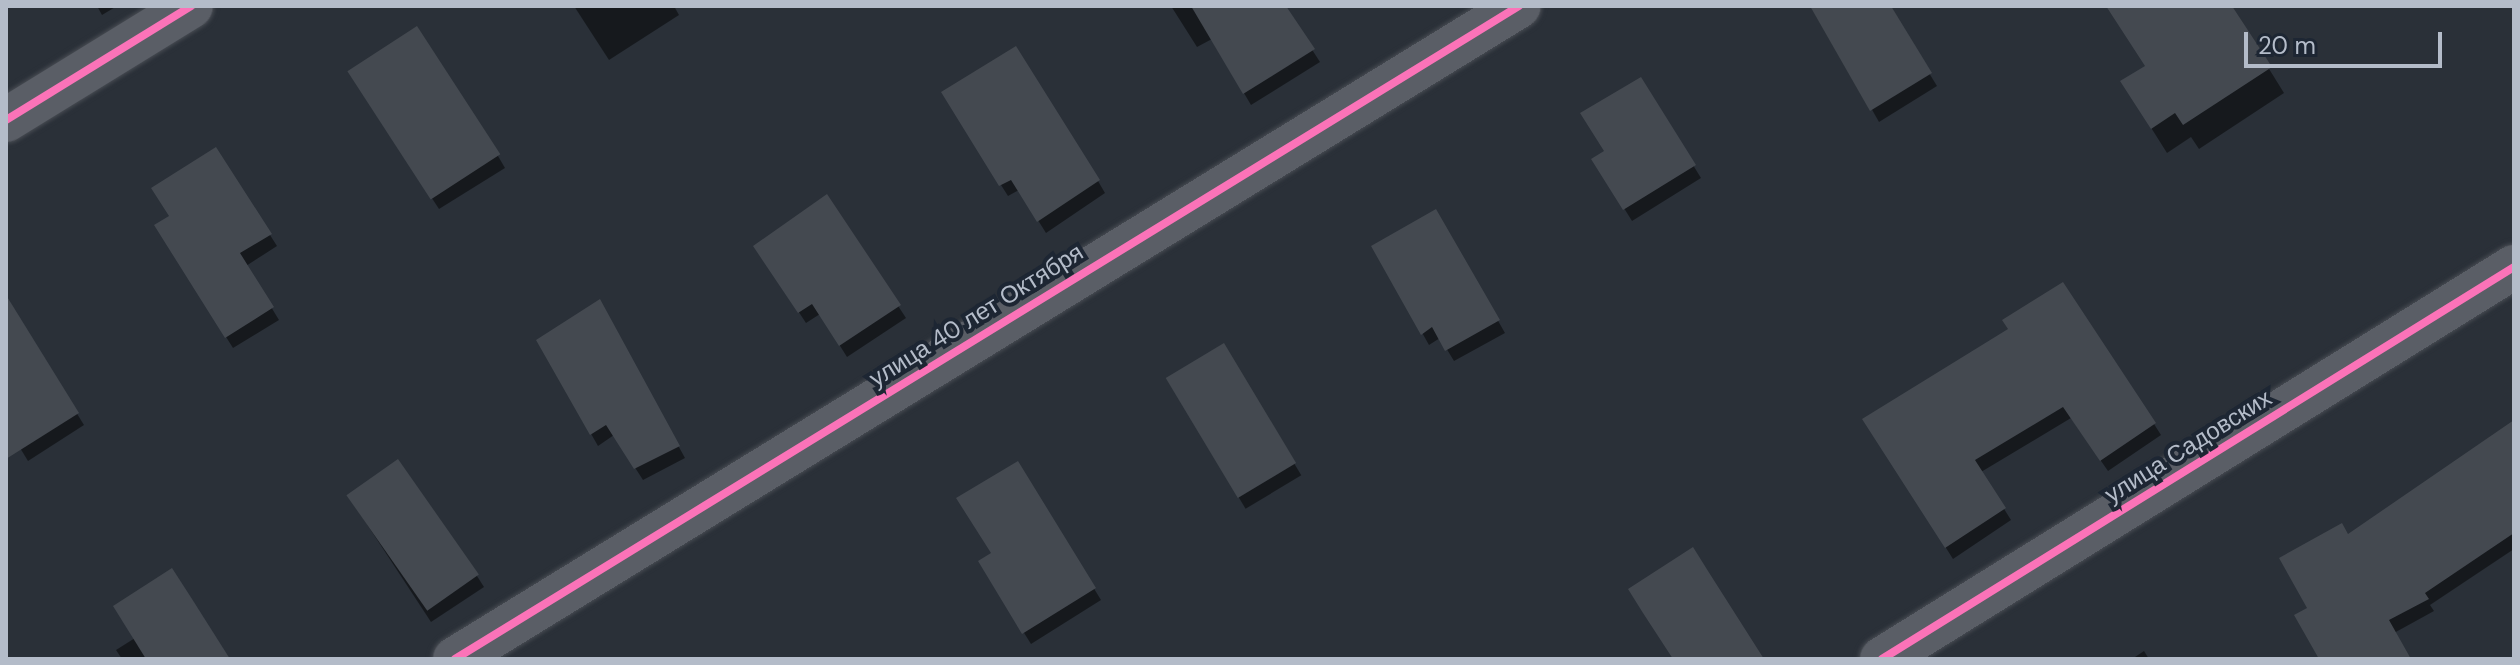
<!DOCTYPE html>
<html>
<head>
<meta charset="utf-8">
<style>
	body { margin:0 }
	#map { position:relative; width:2520px; height:665px; overflow:hidden; background:#2a3038; font-family:"DM Sans",sans-serif }
	div>[style] { position:absolute }
	.shadow>* { inset:0; background:#0007; transform-origin:0 0 }
	.building>* { inset:0; background:#444950; transform-origin:0 0 }
	.roads { filter:drop-shadow(0 0 2px #484c53) drop-shadow(0 0 2px #484c53) }
	.street>* { height:44px; margin:-22px; padding:0 22px; transform-origin:22px; border-radius:22px; background:#5a5e66 }
	.cycleway>* { height:8px; margin:-4px; padding:0 4px; transform-origin:4px; border-radius:4px; background:#fb73b8 }
	span { translate:-50% -50%; white-space:nowrap; text-align:center; line-height:1.15; -webkit-text-stroke:8px #1d2633; paint-order:stroke }
	.street-label { font-size:24px; color:#b4bcc9 }
	.frame { position:absolute; inset:0; border:8px solid #b4bcc9; pointer-events:none }
	.scale { position:absolute; left:2244px; top:32px; width:198px; height:36px; box-sizing:border-box; border:4px solid #b4bcc9; border-top:0; padding-left:10px; font-size:24px; line-height:28px; white-space:nowrap; color:#b4bcc9; -webkit-text-stroke:6px #1d2633; paint-order:stroke }
</style>
</head>
<body>
<div id="map">
	<div class="shadow">
		<i style="clip-path:polygon(97px 6px,117px 6px,102px 15px)"></i>
		<i style="clip-path:polygon(574px 6px,674px 6px,679px 15px,609px 60px)"></i>
		<i style="clip-path:polygon(1171px 6px,1284px 6px,1320px 62px,1251px 105px,1212px 39px,1197px 47px)"></i>
		<i style="clip-path:polygon(1813px 6px,1888px 6px,1937px 86px,1879px 122px)"></i>
		<i style="clip-path:polygon(2107px 6px,2230px 6px,2284px 93px,2199px 149px,2191px 137px,2167px 153px,2138px 107px,2147px 67px)"></i>
		<i style="clip-path:polygon(1640px 79px,1701px 178px,1632px 221px,1594px 160px,1606px 152px)"></i>
		<i style="clip-path:polygon(356px 82px,498px 156px,505px 168px,439px 209px)"></i>
		<i style="clip-path:polygon(950px 105px,1098px 181px,1105px 193px,1046px 233px,1019px 190px,1008px 196px)"></i>
		<i style="clip-path:polygon(827px 197px,906px 318px,847px 357px,820px 314px,806px 323px,763px 258px)"></i>
		<i style="clip-path:polygon(1436px 212px,1505px 333px,1454px 361px,1440px 338px,1429px 345px,1374px 247px)"></i>
		<i style="clip-path:polygon(171px 217px,270px 235px,277px 246px,246px 266px,279px 320px,233px 348px,163px 237px)"></i>
		<i style="clip-path:polygon(6px 299px,84px 425px,28px 461px,6px 425px)"></i>
		<i style="clip-path:polygon(599px 302px,685px 458px,643px 480px,614px 435px,598px 446px,538px 341px)"></i>
		<i style="clip-path:polygon(2010px 330px,2154px 424px,2161px 435px,2108px 471px,2071px 418px,1981px 472px,2011px 520px,1953px 559px,1872px 431px)"></i>
		<i style="left:1223px;top:345px;width:152px;height:65px;rotate:59deg"></i>
		<i style="clip-path:polygon(2514px 422px,2514px 549px,2430px 605px,2434px 611px,2394px 633px,2409px 659px,2321px 659px,2310px 609px,2348px 537px)"></i>
		<i style="clip-path:polygon(1018px 464px,1101px 600px,1031px 644px,980px 562px,993px 554px)"></i>
		<i style="clip-path:polygon(355px 506px,477px 576px,484px 587px,431px 622px)"></i>
		<i style="clip-path:polygon(135px 638px,227px 659px,122px 659px,116px 650px)"></i>
		<i style="clip-path:polygon(2144px 651px,2149px 659px,2132px 659px)"></i>
	</div>
	<div class="building">
		<i style="clip-path:polygon(1191px 6px,1286px 6px,1315px 49px,1243px 94px)"></i>
		<i style="clip-path:polygon(1810px 6px,1891px 6px,1932px 73px,1870px 111px)"></i>
		<i style="clip-path:polygon(2106px 6px,2232px 6px,2272px 67px,2183px 125px,2175px 113px,2151px 129px,2120px 81px,2145px 66px)"></i>
		<i style="left:417px;top:26px;width:153px;height:83px;rotate:57deg"></i>
		<i style="clip-path:polygon(1016px 46px,1100px 180px,1037px 222px,1011px 180px,999px 186px,941px 92px)"></i>
		<i style="clip-path:polygon(1641px 77px,1696px 165px,1623px 210px,1591px 159px,1604px 151px,1580px 113px)"></i>
		<i style="clip-path:polygon(216px 147px,272px 234px,240px 253px,274px 307px,225px 338px,154px 225px,169px 216px,151px 188px)"></i>
		<i style="clip-path:polygon(827px 194px,901px 305px,839px 346px,812px 304px,798px 313px,753px 246px)"></i>
		<i style="clip-path:polygon(1436px 209px,1500px 320px,1445px 351px,1432px 327px,1421px 335px,1371px 246px)"></i>
		<i style="clip-path:polygon(2063px 282px,2156px 423px,2100px 461px,2063px 407px,1975px 460px,2006px 508px,1945px 548px,1862px 419px,2008px 329px,2002px 320px)"></i>
		<i style="clip-path:polygon(6px 295px,79px 413px,6px 459px)"></i>
		<i style="clip-path:polygon(600px 299px,680px 446px,634px 469px,606px 425px,590px 435px,536px 340px)"></i>
		<i style="left:1224px;top:343px;width:140px;height:68px;rotate:59deg"></i>
		<i style="clip-path:polygon(2514px 420px,2514px 533px,2425px 593px,2429px 599px,2389px 620px,2411px 659px,2319px 659px,2294px 615px,2307px 608px,2279px 558px,2342px 523px,2348px 534px)"></i>
		<i style="left:398px;top:459px;width:141px;height:63px;rotate:55deg"></i>
		<i style="clip-path:polygon(1018px 461px,1096px 588px,1022px 634px,978px 561px,991px 553px,956px 498px)"></i>
		<i style="clip-path:polygon(1693px 547px,1708px 571px,1764px 659px,1673px 659px,1643px 613px,1628px 589px)"></i>
		<i style="clip-path:polygon(172px 568px,192px 599px,230px 659px,146px 659px,113px 606px)"></i>
	</div>
	<div class="roads">
		<div class="street">
			<i style="left:6px;top:120px;width:217px;rotate:-31.6deg"></i>
			<i style="left:455px;top:659px;width:1248px;rotate:-31.54deg"></i>
			<i style="left:1882px;top:659px;width:744px;rotate:-31.81deg"></i>
		</div>
	</div>
	<div class="cycleway">
		<i style="left:6px;top:120px;width:217px;rotate:-31.6deg"></i>
		<i style="left:455px;top:659px;width:1248px;rotate:-31.54deg"></i>
		<i style="left:1882px;top:659px;width:744px;rotate:-31.81deg"></i>
	</div>
	<div class="street-label">
		<span style="left:976px;top:315px;rotate:-32deg">улица 40 лет Октября</span>
		<span style="left:2188px;top:446px;rotate:-32deg">улица Садовских</span>
	</div>
	<div class="frame"></div>
	<div class="scale">20 m</div>
</div>
</body>
</html>
